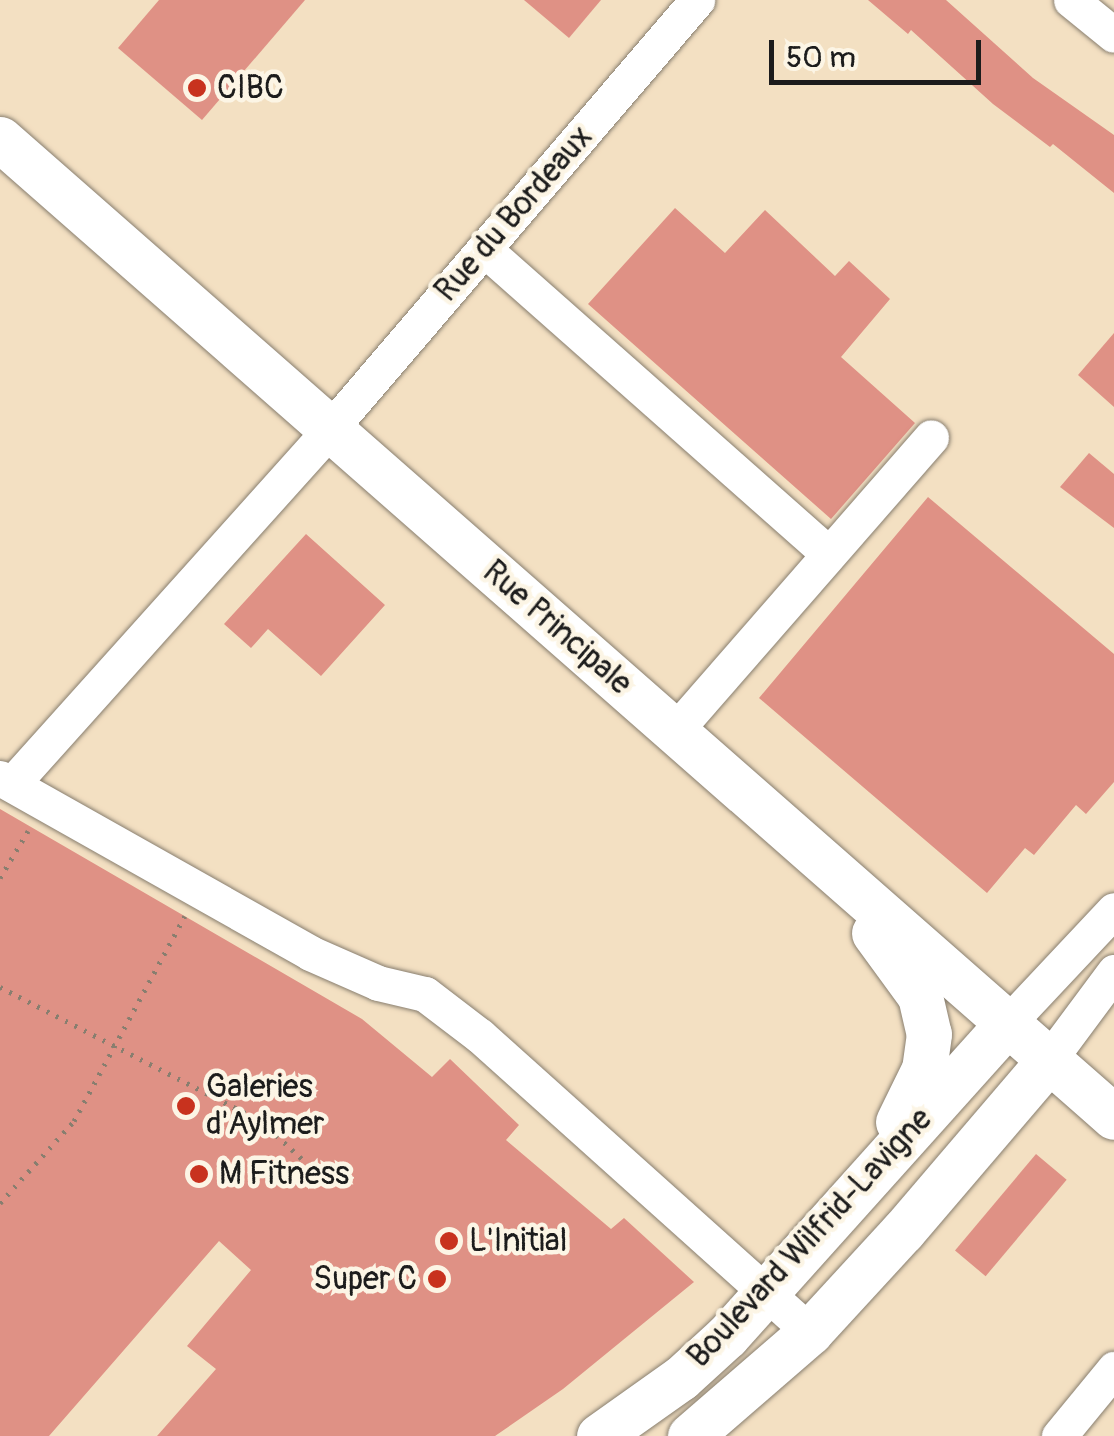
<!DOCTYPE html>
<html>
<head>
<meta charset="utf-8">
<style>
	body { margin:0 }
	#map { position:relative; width:1114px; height:1436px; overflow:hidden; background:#f3e0c2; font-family:Pangolin,sans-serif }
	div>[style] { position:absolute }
	.building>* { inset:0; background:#df9185; transform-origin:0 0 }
	.path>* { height:5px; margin-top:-2.5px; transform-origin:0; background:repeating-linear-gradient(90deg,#887e6f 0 2.5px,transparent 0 10.5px) }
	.roads { filter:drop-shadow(0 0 2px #887e6f) drop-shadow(0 0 2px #887e6f) }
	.minor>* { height:35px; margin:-17.5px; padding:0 17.5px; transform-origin:17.5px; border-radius:17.5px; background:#fff }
	.major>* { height:45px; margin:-22.5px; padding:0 22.5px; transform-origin:22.5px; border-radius:22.5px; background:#fff }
	.dots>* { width:28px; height:28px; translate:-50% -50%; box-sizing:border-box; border:5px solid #fcf5e5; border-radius:50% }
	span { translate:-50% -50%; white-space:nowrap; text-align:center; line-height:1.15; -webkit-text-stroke:9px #fcf5e5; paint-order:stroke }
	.poi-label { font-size:32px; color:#1c1c1c }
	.left { translate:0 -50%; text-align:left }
	.right { translate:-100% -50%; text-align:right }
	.street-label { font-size:32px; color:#1c1c1c }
	.scale { position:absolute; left:769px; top:40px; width:212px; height:45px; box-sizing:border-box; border:5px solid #1c1c1c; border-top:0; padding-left:12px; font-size:30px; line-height:35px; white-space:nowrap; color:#1c1c1c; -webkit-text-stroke:8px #fcf5e5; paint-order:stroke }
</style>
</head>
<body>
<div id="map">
	<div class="building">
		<i style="clip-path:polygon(159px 0,305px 0,202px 120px,118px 48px)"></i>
		<i style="clip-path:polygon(524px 0,601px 0,569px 38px)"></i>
		<i style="clip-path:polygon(868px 0,946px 0,1033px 78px,1114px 135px,1114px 193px,1053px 144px,1050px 147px,993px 104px,911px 30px,908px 34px)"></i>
		<i style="clip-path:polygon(675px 208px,725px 253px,765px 210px,835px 276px,849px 261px,890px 299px,841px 357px,915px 423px,831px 519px,588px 304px)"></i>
		<i style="clip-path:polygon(1114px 333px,1114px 407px,1078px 375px)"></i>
		<i style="clip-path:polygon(1089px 453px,1114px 474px,1114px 528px,1060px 487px)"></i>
		<i style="clip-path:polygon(928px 497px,1114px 654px,1114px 782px,1086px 814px,1076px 805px,1034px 855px,1025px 848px,987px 893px,759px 698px)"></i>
		<i style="clip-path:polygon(306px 534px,385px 605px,321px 676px,268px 629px,251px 648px,224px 624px)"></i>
		<i style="clip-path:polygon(0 809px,362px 1019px,432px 1077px,450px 1059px,519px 1125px,506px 1140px,611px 1229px,624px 1218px,694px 1282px,563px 1389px,495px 1436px,157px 1436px,216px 1369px,187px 1346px,251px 1270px,219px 1241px,49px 1436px,0 1436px)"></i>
		<i style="left:1036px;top:1154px;width:40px;height:126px;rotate:40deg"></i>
	</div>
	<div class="path">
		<i style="left:0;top:878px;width:55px;rotate:-59.2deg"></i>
		<i style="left:0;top:987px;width:293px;rotate:27.2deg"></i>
		<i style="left:261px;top:1121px;width:72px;rotate:42.8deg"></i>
		<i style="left:0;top:1203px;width:110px;rotate:-47.9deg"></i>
		<i style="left:74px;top:1121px;width:233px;rotate:-61.6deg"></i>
	</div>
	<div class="roads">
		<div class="minor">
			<i style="left:1071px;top:0;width:55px;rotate:39.1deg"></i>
			<i style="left:484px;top:249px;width:460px;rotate:41.5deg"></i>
			<i style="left:674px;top:732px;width:391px;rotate:-48.9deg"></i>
			<i style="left:0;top:778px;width:356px;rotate:29.4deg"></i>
			<i style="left:310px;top:953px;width:74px;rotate:23.8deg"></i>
			<i style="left:378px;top:983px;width:48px;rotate:13.2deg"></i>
			<i style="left:425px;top:994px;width:69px;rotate:37.4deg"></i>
			<i style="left:480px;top:1036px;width:443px;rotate:41.9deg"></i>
			<i style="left:12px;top:784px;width:477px;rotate:-48.1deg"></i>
			<i style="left:330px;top:429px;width:565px;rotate:-49.45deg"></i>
			<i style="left:1007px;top:1024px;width:156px;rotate:-46.8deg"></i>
			<i style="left:1048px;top:1061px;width:111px;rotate:-53.4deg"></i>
			<i style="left:1059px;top:1436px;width:87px;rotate:-50.6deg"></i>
		</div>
		<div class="major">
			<i style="left:0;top:139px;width:1482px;rotate:41.28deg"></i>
			<i style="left:874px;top:933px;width:78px;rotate:53.9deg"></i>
			<i style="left:920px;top:996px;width:39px;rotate:77deg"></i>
			<i style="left:929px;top:1034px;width:35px;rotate:98deg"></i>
			<i style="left:924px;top:1069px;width:59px;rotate:116.1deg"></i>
			<i style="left:599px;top:1436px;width:100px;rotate:-35.3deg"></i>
			<i style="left:681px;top:1378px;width:62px;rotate:-42.4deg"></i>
			<i style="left:727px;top:1336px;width:419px;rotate:-48.1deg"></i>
			<i style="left:690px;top:1436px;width:159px;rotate:-40.9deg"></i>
			<i style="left:810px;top:1332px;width:137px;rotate:-47.4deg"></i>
			<i style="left:903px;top:1231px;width:223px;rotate:-49.5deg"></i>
		</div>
	</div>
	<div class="dots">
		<i style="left:197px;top:88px;background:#c8321e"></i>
		<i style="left:186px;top:1106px;background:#c8321e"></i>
		<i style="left:199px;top:1174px;background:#c8321e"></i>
		<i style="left:449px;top:1241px;background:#c8321e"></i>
		<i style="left:437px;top:1279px;background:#c8321e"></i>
	</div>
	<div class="poi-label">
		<span class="left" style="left:217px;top:88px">CIBC</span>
		<span class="left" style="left:206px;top:1106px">Galeries<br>d'Aylmer</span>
		<span class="left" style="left:219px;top:1174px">M Fitness</span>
		<span class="left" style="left:469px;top:1241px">L'Initial</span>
		<span class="right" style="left:417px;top:1279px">Super C</span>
	</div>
	<div class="street-label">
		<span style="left:514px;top:214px;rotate:-49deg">Rue du Bordeaux</span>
		<span style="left:557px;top:628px;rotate:41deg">Rue Principale</span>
		<span style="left:810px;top:1238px;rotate:-47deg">Boulevard Wilfrid-Lavigne</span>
	</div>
	<div class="scale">50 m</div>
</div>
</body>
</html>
